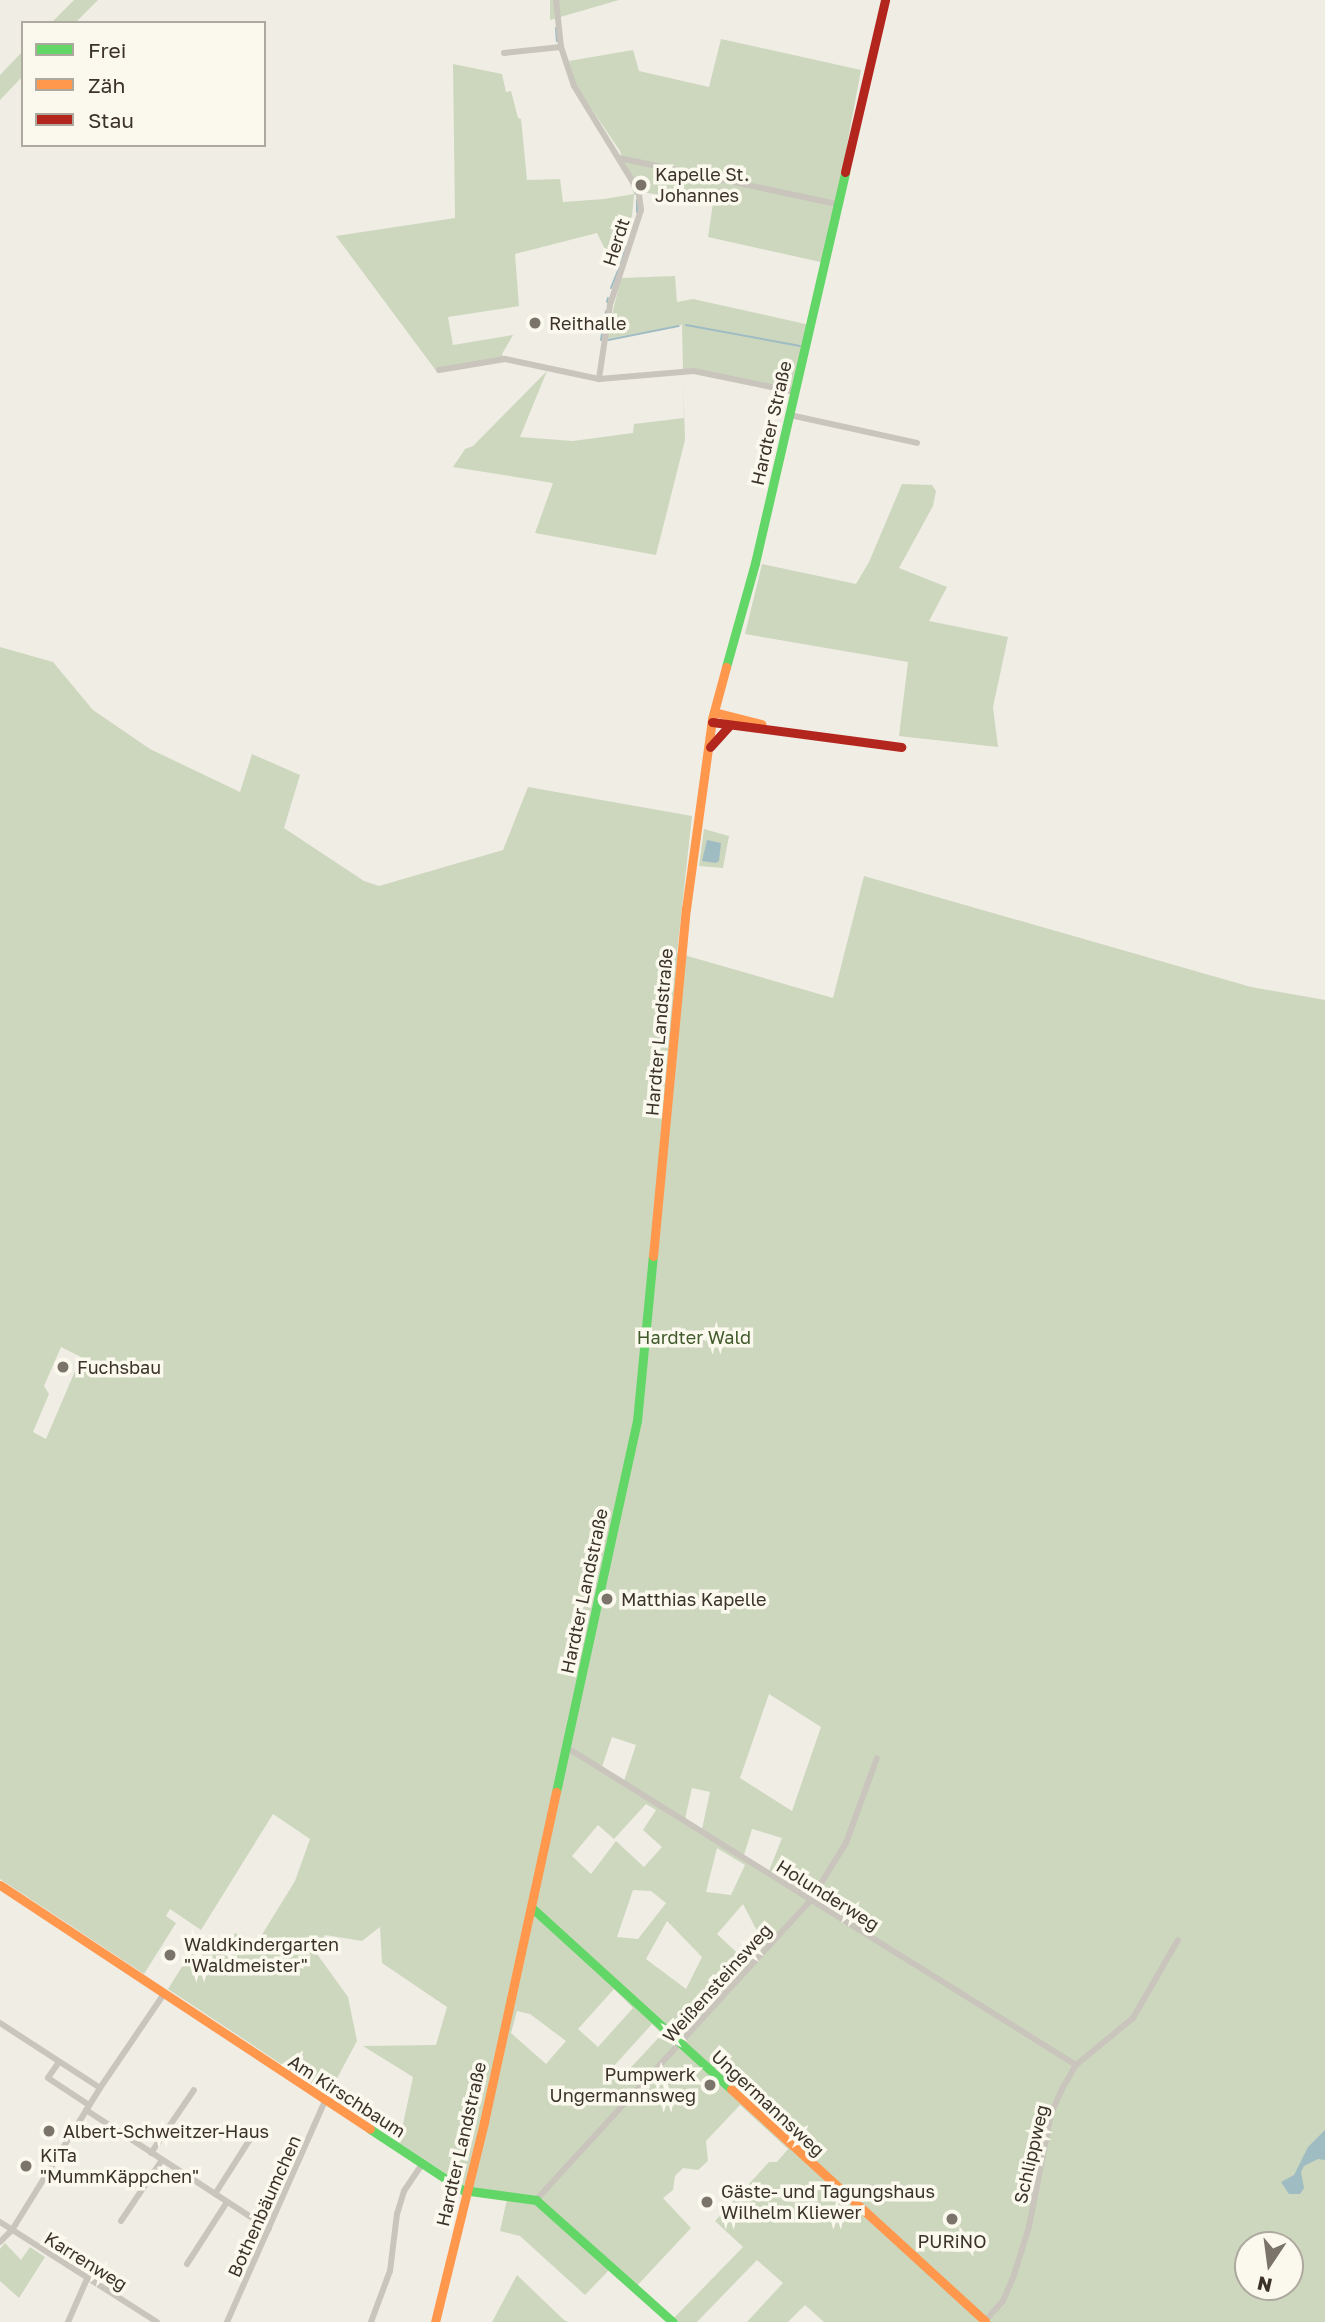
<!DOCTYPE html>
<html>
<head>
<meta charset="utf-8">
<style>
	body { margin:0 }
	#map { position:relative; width:1325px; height:2322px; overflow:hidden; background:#f0ede5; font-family:"Golos Text",sans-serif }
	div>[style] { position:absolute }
	.green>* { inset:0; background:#cdd7be }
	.water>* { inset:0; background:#9fbcc3 }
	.stream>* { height:2px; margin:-1px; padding:0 1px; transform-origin:1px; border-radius:1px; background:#9fbcc3 }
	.street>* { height:6px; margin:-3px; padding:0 3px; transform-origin:3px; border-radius:3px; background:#c9c5bd }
	.fast>* { height:9px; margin:-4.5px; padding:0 4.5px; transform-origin:4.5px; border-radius:4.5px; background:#63d668 }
	.slow>* { height:9px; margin:-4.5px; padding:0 4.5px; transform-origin:4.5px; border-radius:4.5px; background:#ff974d }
	.jam>* { height:9px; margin:-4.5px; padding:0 4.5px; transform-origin:4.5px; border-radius:4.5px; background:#b3261e }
	.dots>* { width:19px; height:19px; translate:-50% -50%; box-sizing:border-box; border:4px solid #fbf8ed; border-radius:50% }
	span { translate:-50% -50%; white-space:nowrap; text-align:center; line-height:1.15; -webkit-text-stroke:7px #fbf8ed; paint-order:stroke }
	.poi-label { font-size:18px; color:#3b332a }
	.left { translate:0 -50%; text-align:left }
	.right { translate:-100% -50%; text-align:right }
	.street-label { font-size:18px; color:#3b332a }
	.park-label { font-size:18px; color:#415b2c }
	.legend { position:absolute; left:21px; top:21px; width:245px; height:126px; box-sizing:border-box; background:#fbf8ed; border:2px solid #aea99f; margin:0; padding:9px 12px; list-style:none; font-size:21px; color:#3b332a }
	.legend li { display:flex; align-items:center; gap:14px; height:35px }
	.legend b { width:35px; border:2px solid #aea99f }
	.north { position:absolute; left:1234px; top:2231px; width:70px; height:70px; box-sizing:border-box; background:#fbf8ed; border:2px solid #aea99f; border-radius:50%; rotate:193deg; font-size:19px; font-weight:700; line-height:28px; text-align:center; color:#3b332a }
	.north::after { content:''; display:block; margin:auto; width:24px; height:32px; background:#7a746b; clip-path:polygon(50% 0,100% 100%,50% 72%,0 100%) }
</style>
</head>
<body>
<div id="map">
	<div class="green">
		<i style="clip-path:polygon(74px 0,98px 0,75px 23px,51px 23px)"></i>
		<i style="clip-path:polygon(550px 0,619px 0,550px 20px)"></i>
		<i style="clip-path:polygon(721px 39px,861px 70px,825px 263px,708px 237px,713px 203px,641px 192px,634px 195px,632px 216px,619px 255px,607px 253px,597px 233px,515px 254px,519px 306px,448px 317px,453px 345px,513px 335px,502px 354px,505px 361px,437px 372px,336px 236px,455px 218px,453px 64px,502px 74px,506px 92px,511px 91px,518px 118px,521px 119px,527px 180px,560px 179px,563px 202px,604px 199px,634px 194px,620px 151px,576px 86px,569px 61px,633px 50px,639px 71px,709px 87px)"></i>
		<i style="clip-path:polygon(23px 51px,23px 76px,0 100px,0 75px)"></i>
		<i style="clip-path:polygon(675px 276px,677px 302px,693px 299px,810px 325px,795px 392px,683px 369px,682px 325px,606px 339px,621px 278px)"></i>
		<i style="clip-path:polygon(547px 371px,520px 437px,573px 441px,633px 433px,634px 424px,684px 418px,683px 375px,685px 440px,656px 555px,535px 533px,553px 483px,453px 467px,465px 449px,473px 446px)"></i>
		<i style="clip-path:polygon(902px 484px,932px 485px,936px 491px,933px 506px,899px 568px,947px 587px,929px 621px,1008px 637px,993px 707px,998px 747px,899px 736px,908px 662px,745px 634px,762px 564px,856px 584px,869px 562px)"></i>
		<i style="clip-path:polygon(evenodd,0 647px,53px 662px,93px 710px,150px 749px,240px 792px,252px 754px,300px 775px,284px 828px,364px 881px,379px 886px,503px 850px,528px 787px,692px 816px,677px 953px,833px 998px,864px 876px,1251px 987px,1325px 1000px,1325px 2322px,824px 2322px,805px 2305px,788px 2322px,747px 2322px,783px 2283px,757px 2260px,697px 2322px,677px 2322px,673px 2319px,743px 2247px,715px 2221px,769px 2162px,777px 2162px,788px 2149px,740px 2105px,706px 2141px,708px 2161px,698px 2170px,683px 2168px,675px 2176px,673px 2190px,663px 2198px,691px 2228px,634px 2289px,611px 2268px,585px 2295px,520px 2236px,500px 2231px,507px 2199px,464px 2185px,399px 2143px,413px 2077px,363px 2046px,436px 2045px,447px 2007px,382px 1963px,380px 1927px,362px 1941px,325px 1935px,317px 1954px,348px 1997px,357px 2041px,328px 2095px,168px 1989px,200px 1938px,246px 1969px,248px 1965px,224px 1950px,235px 1933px,255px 1946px,295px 1881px,310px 1839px,273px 1814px,201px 1930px,170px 1909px,166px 1916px,176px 1923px,144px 1974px,0 1879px,0 647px,61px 1347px,81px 1357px,46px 1439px,33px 1432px,49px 1394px,44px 1386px,61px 1347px,0 647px,769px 1694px,821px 1727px,792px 1811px,740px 1778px,769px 1694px,0 647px,612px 1737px,636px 1745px,624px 1781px,602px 1767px,612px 1737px,0 647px,692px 1788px,710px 1792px,702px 1829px,685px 1819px,692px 1788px,0 647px,646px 1804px,656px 1810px,643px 1830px,662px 1847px,644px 1867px,616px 1841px,591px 1874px,572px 1856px,598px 1825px,614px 1839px,646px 1804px,0 647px,752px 1829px,782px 1838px,769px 1871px,744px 1855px,752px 1829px,0 647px,717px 1848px,745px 1865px,731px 1895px,706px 1892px,717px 1848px,0 647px,633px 1890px,651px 1891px,666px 1903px,638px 1939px,617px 1937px,633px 1890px,0 647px,743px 1904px,756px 1929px,770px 1939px,748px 1963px,717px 1934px,743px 1904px,0 647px,667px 1921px,702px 1957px,686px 1989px,646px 1959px,667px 1921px,0 647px,614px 1989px,633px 2008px,598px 2047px,578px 2029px,614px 1989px,0 647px,517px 2011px,530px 2014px,566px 2041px,546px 2064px,511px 2033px,517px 2011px,0 647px,652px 2024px,662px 2034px,623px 2076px,613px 2067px,652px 2024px,0 647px,1248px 2245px,1290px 2245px,1290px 2287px,1248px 2287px,1248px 2245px)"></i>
		<i style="clip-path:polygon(704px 829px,729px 836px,723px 868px,699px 866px)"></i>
		<i style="clip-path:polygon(5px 2243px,21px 2260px,30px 2247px,45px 2257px,19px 2298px,0 2281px,0 2249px)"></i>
		<i style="clip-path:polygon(517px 2275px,564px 2320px,568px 2322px,492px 2322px)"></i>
	</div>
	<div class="water">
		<i style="clip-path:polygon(707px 840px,721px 843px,719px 861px,716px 863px,702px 861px)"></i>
		<i style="clip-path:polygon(1325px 2130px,1325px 2160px,1318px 2159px,1304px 2166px,1301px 2172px,1304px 2188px,1300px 2194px,1289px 2194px,1281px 2182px,1294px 2175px,1308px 2147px)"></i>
	</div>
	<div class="stream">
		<i style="left:556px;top:28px;width:13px;rotate:86deg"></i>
		<i style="left:637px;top:200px;width:12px;rotate:90deg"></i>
		<i style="left:620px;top:263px;width:17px;rotate:-69deg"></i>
		<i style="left:611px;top:288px;width:22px;rotate:-68deg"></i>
		<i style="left:607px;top:302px;width:4px;rotate:-76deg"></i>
		<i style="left:604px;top:320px;width:9px;rotate:-77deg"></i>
		<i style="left:686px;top:325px;width:116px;rotate:10.4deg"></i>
		<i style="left:601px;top:340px;width:18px;rotate:-81deg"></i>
		<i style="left:608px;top:340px;width:72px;rotate:-11.2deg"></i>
	</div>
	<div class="street">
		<i style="left:556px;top:0;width:47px;rotate:83.9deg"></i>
		<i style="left:561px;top:47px;width:41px;rotate:71.6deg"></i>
		<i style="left:574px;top:86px;width:109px;rotate:58.5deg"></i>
		<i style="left:631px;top:179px;width:18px;rotate:63deg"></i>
		<i style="left:639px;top:195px;width:15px;rotate:82deg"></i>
		<i style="left:641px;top:210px;width:100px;rotate:108.1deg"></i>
		<i style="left:610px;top:305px;width:75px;rotate:98.5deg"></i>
		<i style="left:504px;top:53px;width:57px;rotate:-6deg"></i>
		<i style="left:619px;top:158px;width:224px;rotate:11.9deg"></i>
		<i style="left:439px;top:370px;width:67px;rotate:-9.5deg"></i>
		<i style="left:505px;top:359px;width:96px;rotate:12deg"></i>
		<i style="left:599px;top:379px;width:95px;rotate:-4.8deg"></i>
		<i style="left:694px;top:371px;width:103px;rotate:11.7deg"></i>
		<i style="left:790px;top:415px;width:130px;rotate:12.4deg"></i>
		<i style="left:566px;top:1747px;width:601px;rotate:31.94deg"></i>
		<i style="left:0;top:2023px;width:119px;rotate:33deg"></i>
		<i style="left:59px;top:2062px;width:19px;rotate:125deg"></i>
		<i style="left:48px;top:2078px;width:49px;rotate:33.4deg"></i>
		<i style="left:86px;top:2110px;width:218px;rotate:33deg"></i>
		<i style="left:151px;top:2153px;width:76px;rotate:-55.7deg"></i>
		<i style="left:215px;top:2194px;width:76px;rotate:-57.4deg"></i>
		<i style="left:536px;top:2200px;width:406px;rotate:-47.5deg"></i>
		<i style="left:810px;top:1901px;width:68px;rotate:-58.2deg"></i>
		<i style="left:846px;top:1843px;width:90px;rotate:-70deg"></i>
		<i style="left:121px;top:2221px;width:73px;rotate:-56.1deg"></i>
		<i style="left:0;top:2222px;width:186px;rotate:32.5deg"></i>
		<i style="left:0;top:2242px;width:17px;rotate:-45deg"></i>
		<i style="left:12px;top:2230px;width:167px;rotate:-58.2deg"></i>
		<i style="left:100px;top:2088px;width:114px;rotate:-55.8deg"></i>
		<i style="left:187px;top:2264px;width:74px;rotate:-57.2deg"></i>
		<i style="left:68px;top:2322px;width:47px;rotate:-66.2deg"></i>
		<i style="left:227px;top:2322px;width:242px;rotate:-66.1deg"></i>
		<i style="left:371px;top:2322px;width:54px;rotate:-69.6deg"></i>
		<i style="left:390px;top:2271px;width:57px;rotate:-83deg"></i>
		<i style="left:397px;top:2214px;width:24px;rotate:-73deg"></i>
		<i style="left:404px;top:2191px;width:32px;rotate:-56deg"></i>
		<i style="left:984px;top:2322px;width:28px;rotate:-48deg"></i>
		<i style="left:1003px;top:2301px;width:25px;rotate:-67deg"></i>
		<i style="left:1013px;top:2278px;width:53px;rotate:-72.6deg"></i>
		<i style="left:1029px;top:2227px;width:115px;rotate:-79deg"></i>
		<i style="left:1051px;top:2114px;width:27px;rotate:-66deg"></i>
		<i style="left:1062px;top:2089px;width:28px;rotate:-60deg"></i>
		<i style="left:1076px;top:2065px;width:74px;rotate:-39.5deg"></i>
		<i style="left:1133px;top:2018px;width:90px;rotate:-60deg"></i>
	</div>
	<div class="fast">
		<i style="left:726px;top:667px;width:108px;rotate:-74.4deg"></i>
		<i style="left:755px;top:563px;width:401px;rotate:-77deg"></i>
		<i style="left:556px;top:1792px;width:380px;rotate:-77.7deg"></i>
		<i style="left:637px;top:1421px;width:166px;rotate:-84.5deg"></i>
		<i style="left:531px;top:1907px;width:270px;rotate:42.3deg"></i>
		<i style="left:370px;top:2129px;width:111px;rotate:33.3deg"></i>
		<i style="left:463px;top:2190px;width:74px;rotate:7.8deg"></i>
		<i style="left:536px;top:2200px;width:183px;rotate:41.7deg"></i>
	</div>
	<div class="slow">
		<i style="left:714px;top:712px;width:49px;rotate:14.3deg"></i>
		<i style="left:653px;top:1256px;width:349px;rotate:-84.6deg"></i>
		<i style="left:686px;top:909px;width:192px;rotate:-82.2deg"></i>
		<i style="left:712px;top:719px;width:54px;rotate:-74.9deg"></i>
		<i style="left:0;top:1885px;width:443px;rotate:33.4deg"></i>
		<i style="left:731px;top:2089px;width:344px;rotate:42.4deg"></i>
		<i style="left:435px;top:2322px;width:206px;rotate:-76.2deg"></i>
		<i style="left:484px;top:2122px;width:338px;rotate:-77.7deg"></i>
	</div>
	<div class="jam">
		<i style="left:845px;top:172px;width:177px;rotate:-76.9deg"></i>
		<i style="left:712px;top:722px;width:191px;rotate:7.5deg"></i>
		<i style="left:710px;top:747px;width:28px;rotate:-48deg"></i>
	</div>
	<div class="dots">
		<i style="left:641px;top:185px;background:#7a746b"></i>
		<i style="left:535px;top:323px;background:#7a746b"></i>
		<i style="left:63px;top:1367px;background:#7a746b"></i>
		<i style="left:607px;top:1599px;background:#7a746b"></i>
		<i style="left:170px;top:1955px;background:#7a746b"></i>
		<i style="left:710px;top:2085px;background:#7a746b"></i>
		<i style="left:49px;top:2131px;background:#7a746b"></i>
		<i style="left:26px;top:2166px;background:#7a746b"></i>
		<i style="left:707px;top:2202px;background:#7a746b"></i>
		<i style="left:952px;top:2219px;background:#7a746b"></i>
	</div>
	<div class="poi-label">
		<span class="left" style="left:655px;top:185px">Kapelle St.<br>Johannes</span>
		<span class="left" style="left:549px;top:323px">Reithalle</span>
		<span class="left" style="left:77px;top:1367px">Fuchsbau</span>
		<span class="left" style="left:621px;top:1599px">Matthias Kapelle</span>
		<span class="left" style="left:184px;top:1955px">Waldkindergarten<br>"Waldmeister"</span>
		<span class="right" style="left:696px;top:2085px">Pumpwerk<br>Ungermannsweg</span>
		<span class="left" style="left:63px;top:2131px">Albert-Schweitzer-Haus</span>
		<span class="left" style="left:40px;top:2166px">KiTa<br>"MummKäppchen"</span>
		<span class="left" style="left:721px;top:2202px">Gäste- und Tagungshaus<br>Wilhelm Kliewer</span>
		<span style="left:952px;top:2241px">PURiNO</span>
	</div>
	<div class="street-label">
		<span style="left:616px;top:242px;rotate:-72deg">Herdt</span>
		<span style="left:771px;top:423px;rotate:-77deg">Hardter Straße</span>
		<span style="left:659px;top:1032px;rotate:-85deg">Hardter Landstraße</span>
		<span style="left:584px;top:1591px;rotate:-78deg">Hardter Landstraße</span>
		<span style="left:828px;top:1895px;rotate:32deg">Holunderweg</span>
		<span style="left:717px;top:1983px;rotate:-48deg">Weißensteinsweg</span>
		<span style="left:347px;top:2096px;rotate:33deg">Am Kirschbaum</span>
		<span style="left:768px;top:2103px;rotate:43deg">Ungermannsweg</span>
		<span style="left:461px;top:2144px;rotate:-77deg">Hardter Landstraße</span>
		<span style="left:1031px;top:2154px;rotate:-77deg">Schlippweg</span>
		<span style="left:264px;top:2206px;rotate:-66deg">Bothenbäumchen</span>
		<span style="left:86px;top:2261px;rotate:32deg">Karrenweg</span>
	</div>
	<div class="park-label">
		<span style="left:694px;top:1337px">Hardter Wald</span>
	</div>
	<ul class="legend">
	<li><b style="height:9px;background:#63d668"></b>Frei</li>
	<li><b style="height:9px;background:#ff974d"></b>Zäh</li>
	<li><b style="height:9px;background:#b3261e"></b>Stau</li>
	</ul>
	<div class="north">N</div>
</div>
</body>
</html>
